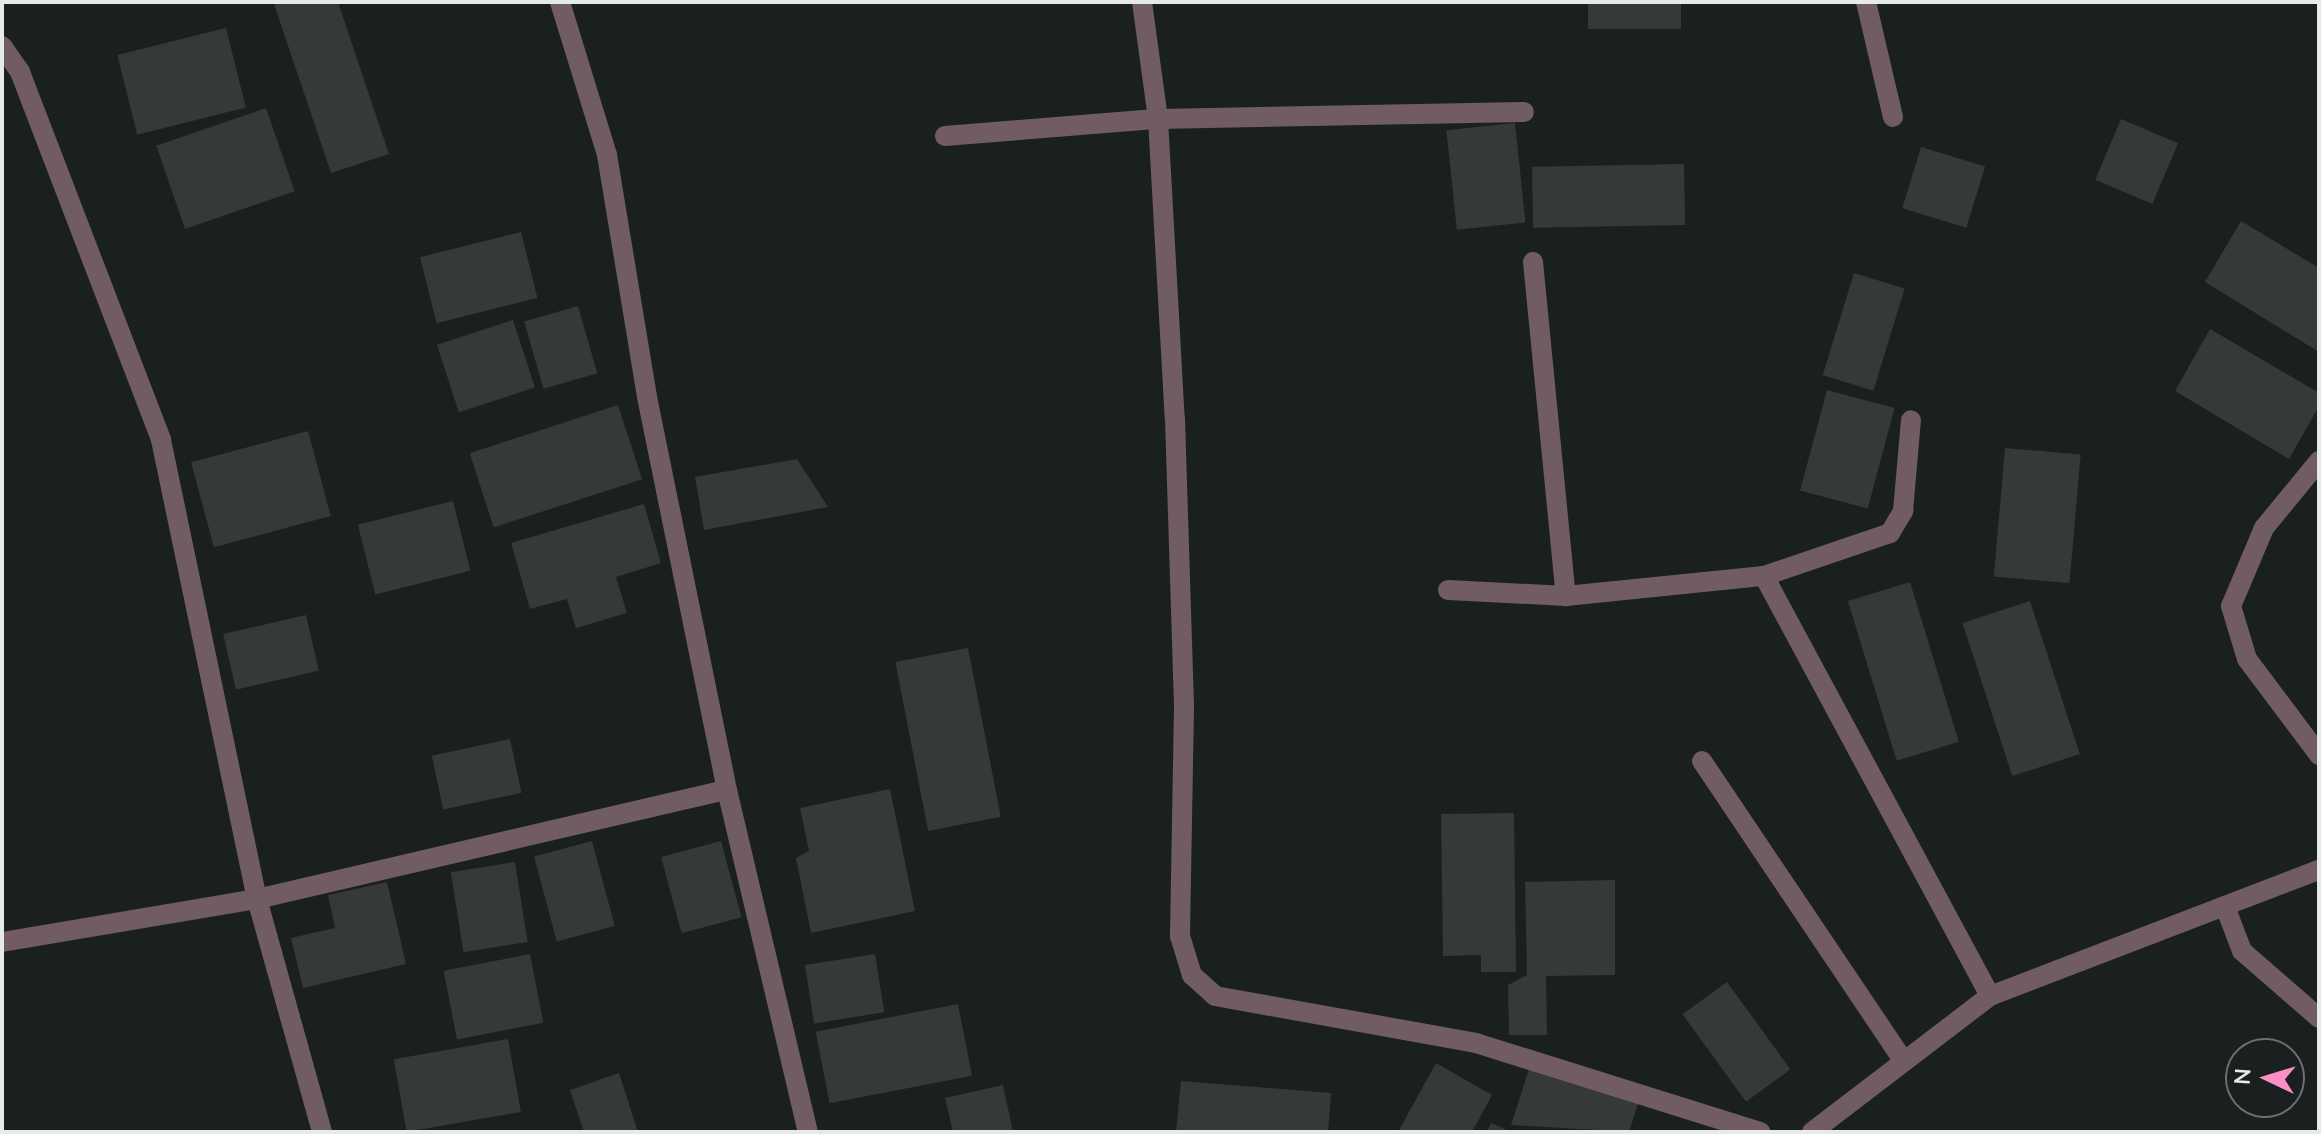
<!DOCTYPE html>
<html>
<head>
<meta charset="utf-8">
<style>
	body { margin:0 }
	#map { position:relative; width:2321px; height:1134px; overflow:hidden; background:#1a1f1f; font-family:"Nunito Sans",sans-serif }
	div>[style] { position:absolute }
	.building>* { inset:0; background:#353a39; transform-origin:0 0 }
	.minor>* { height:20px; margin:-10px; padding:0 10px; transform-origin:10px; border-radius:10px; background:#715b65 }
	span { translate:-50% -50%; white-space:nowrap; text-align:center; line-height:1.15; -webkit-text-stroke:6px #1a1f1f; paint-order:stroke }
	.frame { position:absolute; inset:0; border:4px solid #e6eae9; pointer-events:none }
	.north { position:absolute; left:2225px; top:1038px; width:80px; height:80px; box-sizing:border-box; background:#1a1f1f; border:2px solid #6c7070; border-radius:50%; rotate:274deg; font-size:22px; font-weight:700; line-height:32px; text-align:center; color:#e6eae9 }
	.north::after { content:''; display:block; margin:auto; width:28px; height:36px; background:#fb8fc5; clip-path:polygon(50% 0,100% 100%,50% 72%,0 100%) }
</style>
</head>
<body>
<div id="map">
	<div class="building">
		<i style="clip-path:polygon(281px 2px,338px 2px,389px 154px,331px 173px,274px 4px)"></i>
		<i style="left:1588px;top:2px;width:93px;height:27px"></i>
		<i style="left:226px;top:28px;width:82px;height:112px;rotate:76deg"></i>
		<i style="left:266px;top:108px;width:88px;height:116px;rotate:71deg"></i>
		<i style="left:2121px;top:119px;width:62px;height:66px;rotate:23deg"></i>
		<i style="left:1515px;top:123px;width:100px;height:69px;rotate:84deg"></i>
		<i style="left:1921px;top:147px;width:67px;height:64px;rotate:17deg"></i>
		<i style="left:1684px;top:164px;width:61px;height:152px;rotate:89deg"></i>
		<i style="clip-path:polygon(2241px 221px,2319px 268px,2319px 352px,2205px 282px)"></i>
		<i style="left:521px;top:232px;width:68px;height:104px;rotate:76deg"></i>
		<i style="left:1854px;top:273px;width:53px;height:107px;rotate:17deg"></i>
		<i style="left:578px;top:306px;width:70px;height:56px;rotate:74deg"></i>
		<i style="left:513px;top:320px;width:71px;height:80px;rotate:72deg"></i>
		<i style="clip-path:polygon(2210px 329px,2319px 393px,2319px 406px,2289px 459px,2175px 391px)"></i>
		<i style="left:1827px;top:390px;width:70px;height:104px;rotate:15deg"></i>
		<i style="left:618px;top:405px;width:78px;height:156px;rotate:72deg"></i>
		<i style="left:308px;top:431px;width:88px;height:121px;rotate:75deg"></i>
		<i style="left:2005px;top:448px;width:76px;height:129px;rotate:5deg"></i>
		<i style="clip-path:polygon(797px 459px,828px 507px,704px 530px,695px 477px)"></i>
		<i style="left:453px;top:501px;width:72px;height:98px;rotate:76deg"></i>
		<i style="clip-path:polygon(644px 504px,661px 563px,616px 577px,627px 613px,576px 628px,567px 599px,530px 609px,511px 543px)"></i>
		<i style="left:1910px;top:582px;width:167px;height:65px;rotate:73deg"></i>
		<i style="left:2030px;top:601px;width:161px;height:71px;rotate:72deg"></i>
		<i style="left:306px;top:615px;width:57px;height:85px;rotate:77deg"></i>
		<i style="left:968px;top:648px;width:172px;height:74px;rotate:79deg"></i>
		<i style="left:510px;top:739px;width:55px;height:80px;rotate:78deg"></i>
		<i style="clip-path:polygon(890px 789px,915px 911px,811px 933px,796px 858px,809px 851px,800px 808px)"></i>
		<i style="clip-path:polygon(1514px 813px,1516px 972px,1481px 972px,1481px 955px,1443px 956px,1441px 814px)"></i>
		<i style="left:592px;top:841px;width:88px;height:60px;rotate:75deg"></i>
		<i style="left:721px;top:841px;width:79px;height:62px;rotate:75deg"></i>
		<i style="left:515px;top:862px;width:81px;height:65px;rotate:81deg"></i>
		<i style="clip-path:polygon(1615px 880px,1615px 975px,1546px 976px,1547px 1035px,1509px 1035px,1508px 985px,1527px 975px,1525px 882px)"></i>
		<i style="clip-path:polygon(387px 882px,406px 964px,303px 988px,291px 938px,335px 928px,328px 895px)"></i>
		<i style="left:530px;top:954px;width:70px;height:88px;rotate:79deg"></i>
		<i style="left:875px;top:954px;width:59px;height:71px;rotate:81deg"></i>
		<i style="left:1727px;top:982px;width:108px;height:55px;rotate:54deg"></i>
		<i style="left:958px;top:1004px;width:73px;height:145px;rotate:79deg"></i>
		<i style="left:508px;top:1039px;width:74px;height:116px;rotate:80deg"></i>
		<i style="clip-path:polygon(1436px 1063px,1492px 1095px,1472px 1132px,1398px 1132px)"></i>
		<i style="clip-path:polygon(1530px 1066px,1639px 1101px,1629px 1132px,1511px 1125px)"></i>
		<i style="clip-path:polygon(619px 1073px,638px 1132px,584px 1132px,570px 1090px)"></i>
		<i style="clip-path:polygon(1181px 1081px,1331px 1093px,1328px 1132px,1176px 1132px)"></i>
		<i style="clip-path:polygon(1003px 1085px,1013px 1132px,953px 1132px,945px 1098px)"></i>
		<i style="clip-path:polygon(1491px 1123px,1502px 1128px,1511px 1132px,1487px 1132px)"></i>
	</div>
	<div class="minor">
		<i style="left:560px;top:2px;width:160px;rotate:72.9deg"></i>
		<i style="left:607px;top:155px;width:245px;rotate:80.6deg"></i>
		<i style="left:647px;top:397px;width:401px;rotate:78.5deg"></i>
		<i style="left:727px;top:790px;width:351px;rotate:76.7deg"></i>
		<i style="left:1142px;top:2px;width:118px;rotate:82.2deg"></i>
		<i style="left:1158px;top:119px;width:300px;rotate:86.8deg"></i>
		<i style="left:1175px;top:419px;width:287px;rotate:88.2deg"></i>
		<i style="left:1184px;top:706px;width:230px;rotate:91deg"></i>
		<i style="left:1180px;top:936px;width:41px;rotate:72.9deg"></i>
		<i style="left:1192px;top:975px;width:31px;rotate:42deg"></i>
		<i style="left:1215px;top:996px;width:265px;rotate:10.2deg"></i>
		<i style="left:1476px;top:1043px;width:298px;rotate:17.4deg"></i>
		<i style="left:1866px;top:2px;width:118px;rotate:76.8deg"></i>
		<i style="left:2px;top:46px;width:32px;rotate:55deg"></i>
		<i style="left:20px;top:72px;width:394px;rotate:69deg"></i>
		<i style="left:161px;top:440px;width:469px;rotate:78.2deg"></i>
		<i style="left:257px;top:899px;width:242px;rotate:74.4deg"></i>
		<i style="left:945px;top:136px;width:214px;rotate:-4.6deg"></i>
		<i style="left:1158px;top:119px;width:366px;rotate:-1.1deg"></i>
		<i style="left:1533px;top:262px;width:336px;rotate:84.4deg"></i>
		<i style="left:2319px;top:461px;width:87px;rotate:129.4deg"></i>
		<i style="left:2264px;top:528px;width:85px;rotate:112.9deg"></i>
		<i style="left:2231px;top:606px;width:55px;rotate:73.2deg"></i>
		<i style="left:2247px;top:659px;width:120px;rotate:53.1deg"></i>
		<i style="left:1764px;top:576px;width:133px;rotate:-18.8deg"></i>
		<i style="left:1890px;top:533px;width:26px;rotate:-59deg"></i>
		<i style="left:1903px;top:511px;width:91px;rotate:-85deg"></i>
		<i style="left:1448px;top:590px;width:118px;rotate:2.9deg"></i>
		<i style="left:1566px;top:596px;width:199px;rotate:-5.8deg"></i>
		<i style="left:1764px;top:576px;width:477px;rotate:61.7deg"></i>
		<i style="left:1702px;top:761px;width:357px;rotate:56.1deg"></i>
		<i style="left:2226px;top:909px;width:45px;rotate:69.1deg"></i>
		<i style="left:2242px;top:951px;width:102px;rotate:41deg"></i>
		<i style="left:2px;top:942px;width:259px;rotate:-9.6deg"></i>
		<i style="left:257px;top:899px;width:482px;rotate:-13.1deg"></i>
		<i style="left:1812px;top:1132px;width:224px;rotate:-37.4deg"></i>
		<i style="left:1990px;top:996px;width:352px;rotate:-21deg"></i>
	</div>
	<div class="frame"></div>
	<div class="north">N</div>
</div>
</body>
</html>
